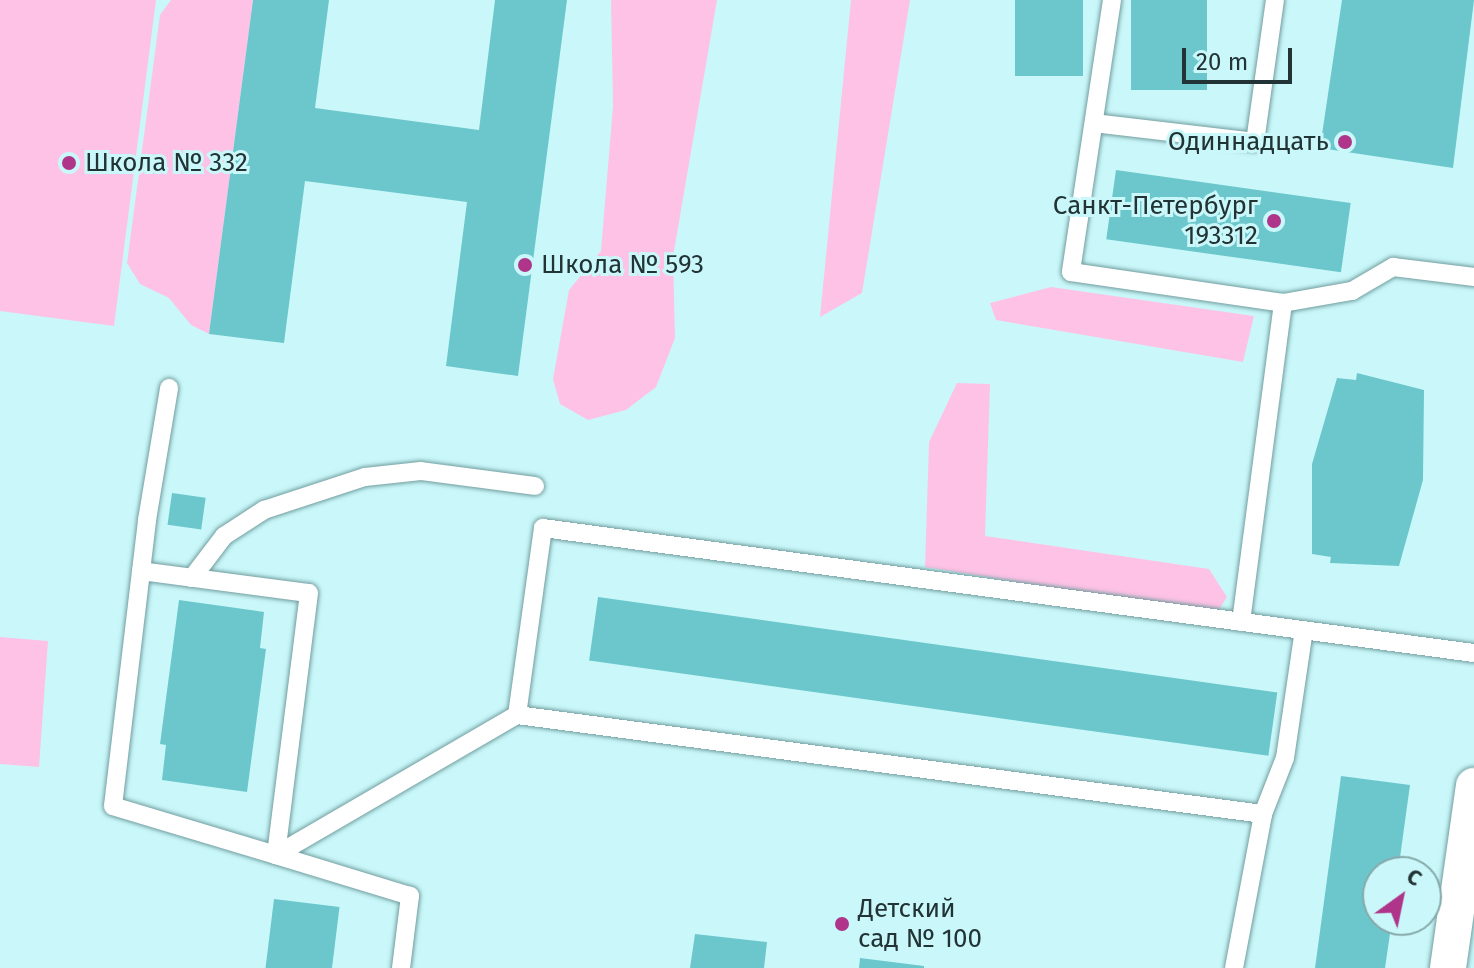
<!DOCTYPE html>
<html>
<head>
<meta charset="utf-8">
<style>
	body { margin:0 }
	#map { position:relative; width:1474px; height:968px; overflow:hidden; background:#caf8fa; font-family:"Fira Sans",sans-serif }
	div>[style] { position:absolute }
	.green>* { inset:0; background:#fec2e6 }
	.building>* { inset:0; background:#6bc7cb; transform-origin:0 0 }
	.roads { filter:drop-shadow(0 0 2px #729d9f) drop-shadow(0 0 2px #729d9f) }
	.service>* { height:18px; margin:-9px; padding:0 9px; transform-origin:9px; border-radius:9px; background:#fff }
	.minor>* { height:36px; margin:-18px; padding:0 18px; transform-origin:18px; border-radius:18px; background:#fff }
	.dots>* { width:22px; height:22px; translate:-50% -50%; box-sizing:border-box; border:4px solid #caf8fa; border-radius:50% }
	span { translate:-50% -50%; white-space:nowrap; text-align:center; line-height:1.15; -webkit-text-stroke:6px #caf8fa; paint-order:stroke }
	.poi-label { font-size:26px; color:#213334 }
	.right { translate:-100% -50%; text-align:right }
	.left { translate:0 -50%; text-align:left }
	.north { position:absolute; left:1362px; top:856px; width:80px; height:80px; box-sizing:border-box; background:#caf8fa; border:2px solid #86a9ab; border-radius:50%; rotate:33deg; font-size:22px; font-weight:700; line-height:32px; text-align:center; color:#213334 }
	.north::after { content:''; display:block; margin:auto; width:28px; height:36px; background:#ae3589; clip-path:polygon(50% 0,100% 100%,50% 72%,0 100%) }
	.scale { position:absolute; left:1182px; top:48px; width:110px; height:36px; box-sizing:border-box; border:4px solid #213334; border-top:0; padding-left:10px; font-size:24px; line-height:28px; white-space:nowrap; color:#213334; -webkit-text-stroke:6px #caf8fa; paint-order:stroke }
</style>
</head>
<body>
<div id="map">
	<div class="green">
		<i style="clip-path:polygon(0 0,156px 0,114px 326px,0 311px)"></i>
		<i style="clip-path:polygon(171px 0,253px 0,209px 334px,191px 325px,169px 298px,140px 284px,127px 263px,160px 15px)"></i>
		<i style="clip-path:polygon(611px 0,717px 0,673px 257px,675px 338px,656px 387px,626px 410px,588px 420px,560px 404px,553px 379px,569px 290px,601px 251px,613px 106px)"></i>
		<i style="clip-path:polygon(851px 0,910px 0,862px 293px,820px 317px)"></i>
		<i style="clip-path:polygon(1051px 287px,1254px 316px,1243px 362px,996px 320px,990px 303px)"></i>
		<i style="clip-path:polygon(957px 383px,990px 384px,985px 536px,1209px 569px,1227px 597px,1216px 614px,925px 567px,929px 442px)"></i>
		<i style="clip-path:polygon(0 637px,48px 641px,39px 767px,0 764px)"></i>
	</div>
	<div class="building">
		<i style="clip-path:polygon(253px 0,329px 0,315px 108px,479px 130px,495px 0,567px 0,518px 376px,446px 366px,467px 202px,305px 181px,284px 343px,209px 334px)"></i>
		<i style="left:1015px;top:0;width:68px;height:76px"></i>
		<i style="left:1131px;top:0;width:76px;height:90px"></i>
		<i style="clip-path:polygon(1342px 0,1474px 0,1453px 168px,1320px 148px)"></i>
		<i style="left:1116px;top:170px;width:237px;height:70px;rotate:8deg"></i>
		<i style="clip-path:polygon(1357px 373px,1424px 390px,1423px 480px,1399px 566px,1330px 563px,1331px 557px,1312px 554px,1312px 464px,1337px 378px,1356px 380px)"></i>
		<i style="left:172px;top:493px;width:34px;height:32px;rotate:8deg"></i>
		<i style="left:598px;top:597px;width:686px;height:64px;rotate:8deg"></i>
		<i style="clip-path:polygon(179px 600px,264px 612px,260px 648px,266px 649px,247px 792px,162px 780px,166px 745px,160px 744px)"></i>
		<i style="clip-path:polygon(1341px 776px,1410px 785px,1398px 872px,1378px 872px,1378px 920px,1392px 920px,1385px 968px,1315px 968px)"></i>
		<i style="left:274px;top:899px;width:66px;height:70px;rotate:7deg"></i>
		<i style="clip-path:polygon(695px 934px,767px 942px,764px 968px,690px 968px)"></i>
		<i style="clip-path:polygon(860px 958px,924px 966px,924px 968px,859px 968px)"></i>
	</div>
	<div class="roads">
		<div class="service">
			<i style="left:1112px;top:0;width:275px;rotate:98.6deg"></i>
			<i style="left:1071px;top:272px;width:214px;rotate:8.3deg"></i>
			<i style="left:1283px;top:303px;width:70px;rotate:-9.9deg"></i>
			<i style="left:1352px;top:291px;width:48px;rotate:-30.3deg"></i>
			<i style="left:1393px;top:267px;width:82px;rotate:7deg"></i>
			<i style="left:1094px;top:123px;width:162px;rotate:6.7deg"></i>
			<i style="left:1255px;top:142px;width:143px;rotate:-82deg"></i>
			<i style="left:141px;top:571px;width:169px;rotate:7.5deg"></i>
			<i style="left:309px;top:593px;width:264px;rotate:97.2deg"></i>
			<i style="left:276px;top:855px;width:170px;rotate:-163.3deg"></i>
			<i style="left:113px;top:806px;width:288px;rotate:-83.2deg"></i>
			<i style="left:147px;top:520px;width:134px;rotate:-80.5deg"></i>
			<i style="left:192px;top:578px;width:53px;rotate:-52.7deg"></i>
			<i style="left:224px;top:536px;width:48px;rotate:-33deg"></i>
			<i style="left:264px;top:510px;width:106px;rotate:-18.1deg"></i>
			<i style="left:365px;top:477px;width:56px;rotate:-6.1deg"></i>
			<i style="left:421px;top:471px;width:115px;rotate:7.5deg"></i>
			<i style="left:1241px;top:622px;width:322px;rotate:-82.5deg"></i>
			<i style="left:517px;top:715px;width:189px;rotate:-82.1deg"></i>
			<i style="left:543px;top:528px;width:939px;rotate:7.65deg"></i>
			<i style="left:401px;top:968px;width:73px;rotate:-82.9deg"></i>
			<i style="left:410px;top:896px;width:140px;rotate:-163deg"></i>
			<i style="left:276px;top:855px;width:279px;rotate:-30.2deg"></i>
			<i style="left:517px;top:715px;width:753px;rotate:7.56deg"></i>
			<i style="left:1234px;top:968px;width:157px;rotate:-79.3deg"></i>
			<i style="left:1263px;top:814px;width:60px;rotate:-68.6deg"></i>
			<i style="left:1285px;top:758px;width:129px;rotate:-81.6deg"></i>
		</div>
		<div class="minor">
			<i style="left:1448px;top:968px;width:184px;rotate:-81.9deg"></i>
		</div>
	</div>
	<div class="dots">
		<i style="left:1345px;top:142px;background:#ae3589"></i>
		<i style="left:69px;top:163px;background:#ae3589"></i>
		<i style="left:1274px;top:221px;background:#ae3589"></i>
		<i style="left:525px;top:265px;background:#ae3589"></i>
		<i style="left:842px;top:924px;background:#ae3589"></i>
	</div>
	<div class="poi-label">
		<span class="right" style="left:1329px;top:142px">Одиннадцать</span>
		<span class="left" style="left:85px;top:163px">Школа № 332</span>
		<span class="right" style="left:1258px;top:221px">Санкт-Петербург<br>193312</span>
		<span class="left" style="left:541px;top:265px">Школа № 593</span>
		<span class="left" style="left:858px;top:924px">Детский<br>сад № 100</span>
	</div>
	<div class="north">С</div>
	<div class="scale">20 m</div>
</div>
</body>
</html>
